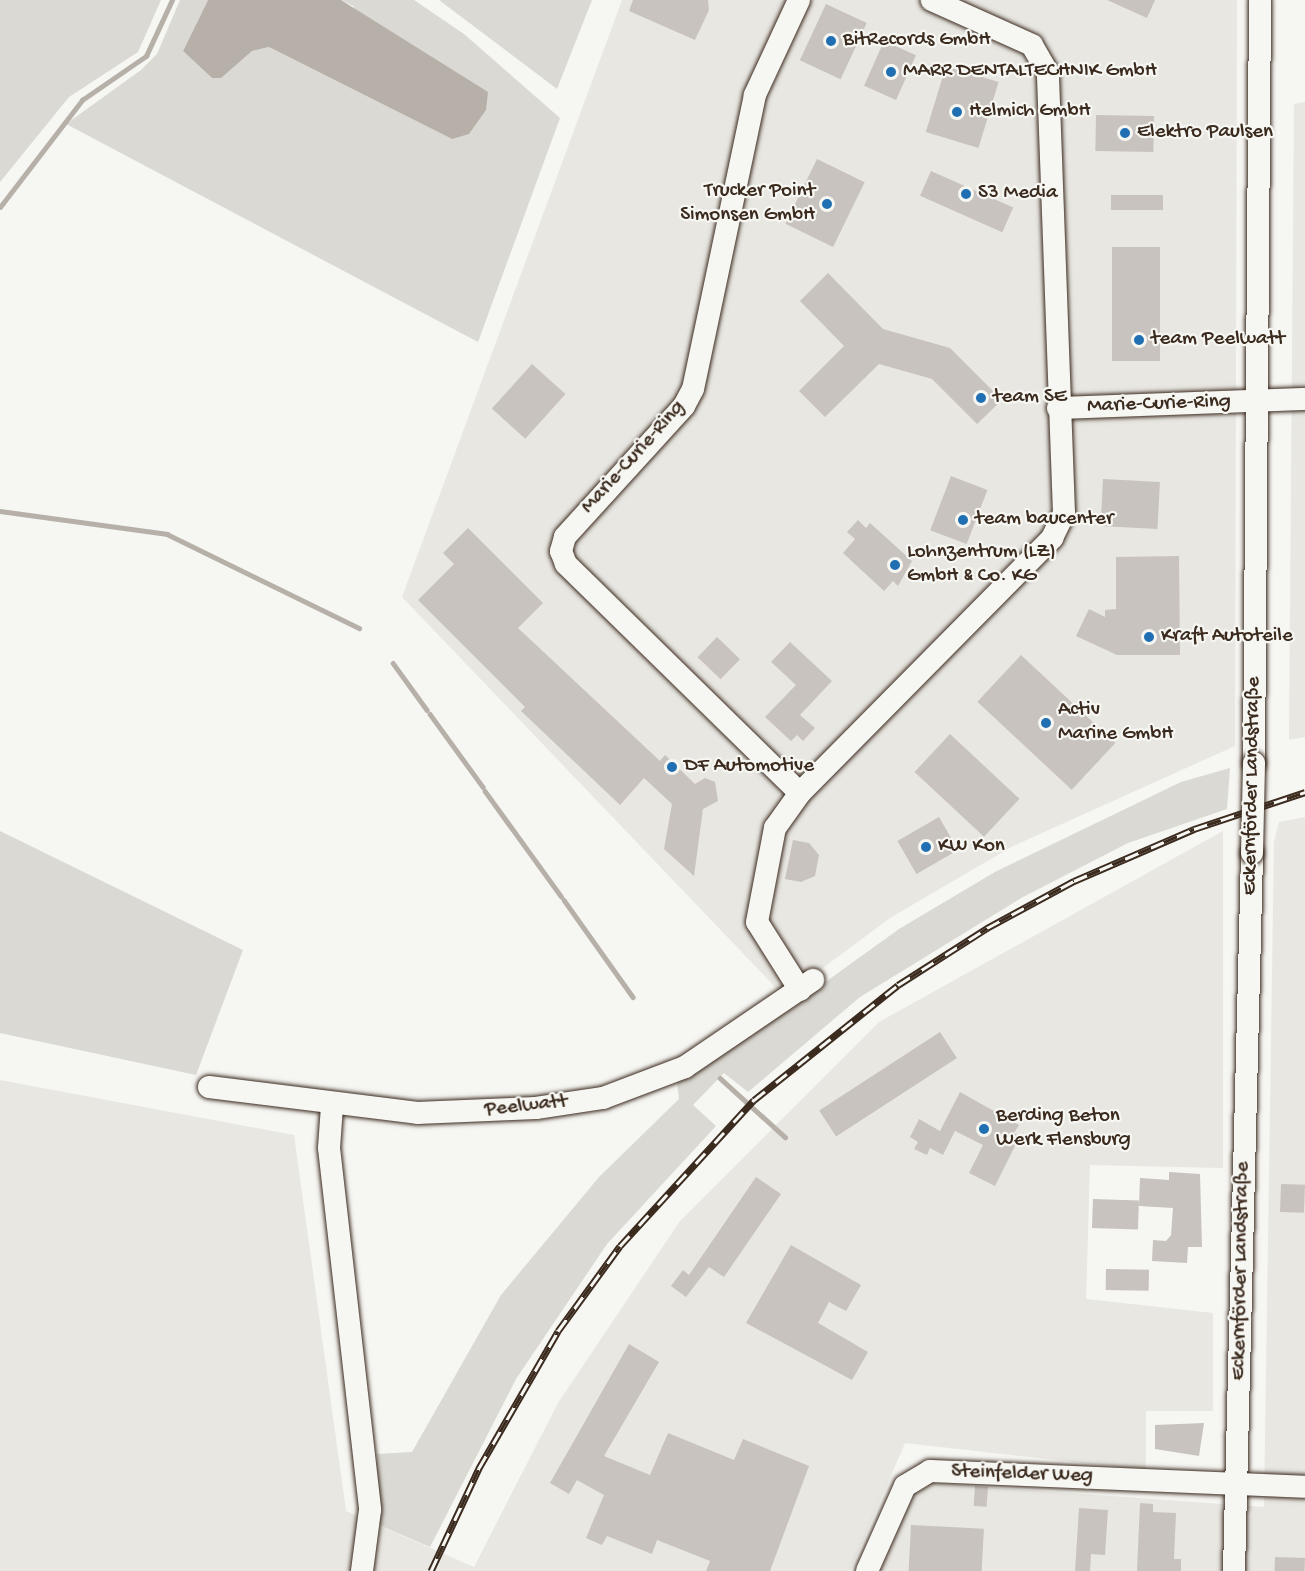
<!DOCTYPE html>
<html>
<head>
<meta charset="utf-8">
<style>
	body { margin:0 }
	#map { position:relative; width:1305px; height:1571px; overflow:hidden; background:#f6f6f2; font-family:"Gochi Hand",sans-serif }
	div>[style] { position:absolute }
	.built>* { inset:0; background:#e8e7e2 }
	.green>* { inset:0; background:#dad9d3 }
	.water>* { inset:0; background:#b6b0a9 }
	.stream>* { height:4.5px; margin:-2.25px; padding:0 2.25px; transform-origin:2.25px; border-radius:2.25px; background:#b6b0a9 }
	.building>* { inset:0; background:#c8c3be; transform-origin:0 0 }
	.roads { filter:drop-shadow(0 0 2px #3b2a1e) drop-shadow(0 0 2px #3b2a1e) }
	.minor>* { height:22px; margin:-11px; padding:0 11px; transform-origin:11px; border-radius:11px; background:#f6f6f2 }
	.rail>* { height:7px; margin-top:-3.5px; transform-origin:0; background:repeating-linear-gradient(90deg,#f6f6f2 0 14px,#3b2a1e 0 28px); box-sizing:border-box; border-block:2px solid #3b2a1e }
	.bridges { filter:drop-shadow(0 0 2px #3b2a1e) drop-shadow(0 0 2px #3b2a1e) }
	.minor-bridge>* { height:22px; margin:-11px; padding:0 11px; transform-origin:11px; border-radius:11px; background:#f6f6f2 }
	.dots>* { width:16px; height:16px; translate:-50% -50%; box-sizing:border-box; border:3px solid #f6f6f2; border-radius:50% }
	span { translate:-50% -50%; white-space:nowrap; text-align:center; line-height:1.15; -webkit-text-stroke:4.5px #f6f6f2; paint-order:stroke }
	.poi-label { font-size:21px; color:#3b2a1e }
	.left { translate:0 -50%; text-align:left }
	.right { translate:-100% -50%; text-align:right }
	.street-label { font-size:21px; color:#3b2a1e }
</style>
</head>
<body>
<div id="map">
	<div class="built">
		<i style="clip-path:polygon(622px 0,1237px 0,1235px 746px,1013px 846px,890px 918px,792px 991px,781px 993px,402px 597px)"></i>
		<i style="clip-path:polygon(1305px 102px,1305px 737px,1289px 740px,1294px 104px)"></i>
		<i style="clip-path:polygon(1305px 817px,1305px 1571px,879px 1571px,912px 1494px,929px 1483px,1264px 1507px,1274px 842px,1279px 822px)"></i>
		<i style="clip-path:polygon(1223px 831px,1223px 1168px,1090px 1165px,1086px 1299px,1213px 1313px,1213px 1411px,1146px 1411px,1146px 1470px,905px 1443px,850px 1571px,0 1571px,0 1080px,294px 1135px,346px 1511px,474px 1567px,558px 1403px,680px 1221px,879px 1022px)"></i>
	</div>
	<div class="green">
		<i style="clip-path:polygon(0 0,161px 0,138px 52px,69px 97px,0 182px)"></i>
		<i style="clip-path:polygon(180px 0,208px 0,183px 51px,212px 78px,221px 77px,252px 51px,269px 47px,452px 139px,353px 6px,341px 0,414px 0,464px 34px,560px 118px,478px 342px,66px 124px,141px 70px,157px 54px)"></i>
		<i style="clip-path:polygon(439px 0,592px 0,557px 89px)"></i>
		<i style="clip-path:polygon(1230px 768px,1227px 809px,1128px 843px,1023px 897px,860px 997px,748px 1092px,724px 1073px,693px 1105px,716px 1126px,607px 1244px,516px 1379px,430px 1547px,379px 1525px,377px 1454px,412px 1452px,501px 1295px,599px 1177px,679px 1099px,677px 1082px,752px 1035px,899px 929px,995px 872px,1181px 782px)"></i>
		<i style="clip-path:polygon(0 831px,243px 950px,196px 1075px,0 1033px)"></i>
	</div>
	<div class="water">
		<i style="clip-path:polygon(208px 0,341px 0,488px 92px,486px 110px,469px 134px,452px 139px,269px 47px,252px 51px,221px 78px,212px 78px,183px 51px)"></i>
	</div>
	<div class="stream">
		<i style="left:0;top:207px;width:135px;rotate:-52.5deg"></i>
		<i style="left:82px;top:100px;width:78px;rotate:-34.5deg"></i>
		<i style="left:146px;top:56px;width:62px;rotate:-65.1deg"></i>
		<i style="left:0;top:511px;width:169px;rotate:7.8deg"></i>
		<i style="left:167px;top:534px;width:214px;rotate:26.1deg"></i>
		<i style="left:393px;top:663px;width:58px;rotate:54.1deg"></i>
		<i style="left:430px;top:714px;width:90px;rotate:54deg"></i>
		<i style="left:485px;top:791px;width:130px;rotate:54.1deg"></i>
		<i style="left:564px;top:900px;width:119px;rotate:54.6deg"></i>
		<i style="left:720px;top:1078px;width:88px;rotate:42.2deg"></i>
	</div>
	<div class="building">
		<i style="clip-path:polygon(633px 0,708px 0,709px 10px,695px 40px,629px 11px)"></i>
		<i style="clip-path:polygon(1107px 0,1155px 0,1147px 18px)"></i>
		<i style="left:826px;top:4px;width:45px;height:62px;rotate:25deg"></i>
		<i style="left:884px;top:41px;width:35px;height:49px;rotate:24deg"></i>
		<i style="left:946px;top:66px;width:55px;height:69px;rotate:17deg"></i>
		<i style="left:1096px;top:115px;width:58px;height:36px;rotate:1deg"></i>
		<i style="left:817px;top:159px;width:53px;height:72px;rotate:26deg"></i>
		<i style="left:931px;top:171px;width:90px;height:27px;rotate:24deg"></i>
		<i style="left:1111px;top:195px;width:52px;height:15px"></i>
		<i style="left:1112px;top:247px;width:48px;height:114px"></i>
		<i style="clip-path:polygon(828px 273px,883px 329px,950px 348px,1002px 400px,977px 424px,932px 379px,879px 364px,825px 417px,799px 391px,844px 346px,800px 301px)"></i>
		<i style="left:532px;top:364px;width:45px;height:60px;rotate:42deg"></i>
		<i style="left:951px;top:476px;width:39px;height:58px;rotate:21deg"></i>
		<i style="left:1103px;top:479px;width:57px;height:47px;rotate:3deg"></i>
		<i style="clip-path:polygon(858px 520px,866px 528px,870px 523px,912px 561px,898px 586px,893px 581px,884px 591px,843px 553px,855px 539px,847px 532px)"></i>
		<i style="clip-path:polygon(468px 528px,543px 603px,518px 628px,660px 761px,665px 755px,695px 784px,705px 778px,715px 782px,718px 801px,703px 809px,694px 876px,664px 849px,672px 804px,644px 778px,620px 805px,521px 711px,525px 707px,418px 600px,454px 564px,443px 553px)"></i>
		<i style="clip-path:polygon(1179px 556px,1180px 655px,1117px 655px,1076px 636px,1089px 609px,1105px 617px,1105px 610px,1116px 609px,1116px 557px)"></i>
		<i style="left:717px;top:637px;width:32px;height:28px;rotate:44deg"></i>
		<i style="clip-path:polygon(790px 642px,832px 681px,800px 715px,815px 728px,803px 741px,797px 735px,791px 741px,765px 717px,796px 685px,771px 662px)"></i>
		<i style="left:1021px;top:655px;width:129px;height:64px;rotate:43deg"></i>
		<i style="left:950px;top:734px;width:95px;height:52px;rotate:43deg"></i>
		<i style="left:939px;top:817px;width:38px;height:48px;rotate:60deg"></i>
		<i style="clip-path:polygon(793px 840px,809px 843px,819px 855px,815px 876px,801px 882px,785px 879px)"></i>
		<i style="left:940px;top:1032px;width:31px;height:144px;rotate:57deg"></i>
		<i style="clip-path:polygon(960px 1092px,1019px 1125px,1014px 1133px,1020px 1136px,995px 1186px,969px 1173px,983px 1145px,955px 1131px,943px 1155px,930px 1148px,927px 1155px,914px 1149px,918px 1142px,910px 1137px,919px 1119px,940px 1131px)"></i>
		<i style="clip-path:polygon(1169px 1172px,1200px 1174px,1202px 1247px,1188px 1247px,1187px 1263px,1152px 1261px,1153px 1240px,1166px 1241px,1171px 1235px,1173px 1208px,1139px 1206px,1140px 1178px,1169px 1180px)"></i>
		<i style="clip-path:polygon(756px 1177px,781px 1194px,724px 1277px,709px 1267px,686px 1297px,671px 1286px,683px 1270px,689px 1275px)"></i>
		<i style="left:1281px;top:1184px;width:24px;height:28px;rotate:2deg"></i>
		<i style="left:1093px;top:1199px;width:46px;height:29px;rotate:2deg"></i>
		<i style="clip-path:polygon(791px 1245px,861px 1285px,846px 1311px,829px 1302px,818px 1323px,868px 1352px,852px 1380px,746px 1323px)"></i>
		<i style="left:1106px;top:1269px;width:43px;height:21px;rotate:1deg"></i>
		<i style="clip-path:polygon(629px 1344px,659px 1362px,604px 1456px,650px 1475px,668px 1433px,734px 1460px,743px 1439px,809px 1466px,770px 1571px,706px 1571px,710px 1561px,657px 1540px,652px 1554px,607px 1536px,602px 1545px,586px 1538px,604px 1495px,577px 1480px,569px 1494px,550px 1483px)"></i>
		<i style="clip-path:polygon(1204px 1423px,1199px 1456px,1155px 1449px,1155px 1425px)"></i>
		<i style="left:975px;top:1486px;width:13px;height:20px;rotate:4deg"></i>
		<i style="clip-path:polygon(1140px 1503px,1153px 1504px,1153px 1512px,1176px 1513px,1174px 1559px,1181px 1559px,1181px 1571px,1137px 1571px)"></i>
		<i style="clip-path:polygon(1079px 1508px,1108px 1510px,1105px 1555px,1091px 1554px,1090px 1571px,1075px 1571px)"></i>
		<i style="left:911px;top:1525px;width:73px;height:46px;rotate:3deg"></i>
		<i style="left:1275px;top:1557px;width:30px;height:14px;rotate:2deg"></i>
	</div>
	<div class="roads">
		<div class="minor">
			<i style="left:799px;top:0;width:105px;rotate:114.9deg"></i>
			<i style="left:755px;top:95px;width:300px;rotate:101.9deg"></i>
			<i style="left:693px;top:389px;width:19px;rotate:118deg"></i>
			<i style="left:684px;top:406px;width:177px;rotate:132.3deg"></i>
			<i style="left:565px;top:537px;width:15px;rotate:106deg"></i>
			<i style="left:561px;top:551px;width:14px;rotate:69deg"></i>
			<i style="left:566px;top:564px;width:327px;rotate:44.4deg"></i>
			<i style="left:1058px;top:408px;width:247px;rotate:-2.1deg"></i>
			<i style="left:1254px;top:763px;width:763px;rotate:-89.55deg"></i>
			<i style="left:800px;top:990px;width:80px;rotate:-122.3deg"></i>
			<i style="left:757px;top:922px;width:96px;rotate:-79.2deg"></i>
			<i style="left:775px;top:828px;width:43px;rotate:-54.5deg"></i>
			<i style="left:800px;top:793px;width:359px;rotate:-45.3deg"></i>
			<i style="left:1052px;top:538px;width:28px;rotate:-64deg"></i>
			<i style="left:1064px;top:513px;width:440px;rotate:-92.1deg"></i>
			<i style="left:1048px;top:73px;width:32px;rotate:-120deg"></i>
			<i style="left:1032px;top:45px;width:110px;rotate:-155.8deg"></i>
			<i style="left:209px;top:1087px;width:210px;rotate:7.1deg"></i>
			<i style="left:417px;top:1113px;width:119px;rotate:-2.4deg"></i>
			<i style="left:536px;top:1108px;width:68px;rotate:-8.5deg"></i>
			<i style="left:603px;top:1098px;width:88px;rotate:-20.7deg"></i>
			<i style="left:685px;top:1067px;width:155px;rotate:-34.2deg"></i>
			<i style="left:332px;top:1106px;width:42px;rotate:94.1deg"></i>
			<i style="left:329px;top:1148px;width:364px;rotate:83.5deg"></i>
			<i style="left:370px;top:1510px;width:62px;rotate:97.5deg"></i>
			<i style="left:867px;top:1571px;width:93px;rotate:-65.9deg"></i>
			<i style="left:905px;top:1486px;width:29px;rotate:-31deg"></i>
			<i style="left:930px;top:1471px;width:375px;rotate:2.4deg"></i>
			<i style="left:1234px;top:1571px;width:718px;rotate:-88.56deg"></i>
		</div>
	</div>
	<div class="rail">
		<i style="left:431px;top:1571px;width:114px;rotate:-65deg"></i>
		<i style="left:479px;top:1468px;width:158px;rotate:-60deg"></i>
		<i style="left:558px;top:1331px;width:105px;rotate:-53.9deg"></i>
		<i style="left:620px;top:1246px;width:198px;rotate:-47.5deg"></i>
		<i style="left:754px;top:1100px;width:184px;rotate:-38.6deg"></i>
		<i style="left:898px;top:985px;width:106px;rotate:-32.6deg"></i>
		<i style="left:987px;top:928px;width:99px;rotate:-28.4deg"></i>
		<i style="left:1074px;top:881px;width:131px;rotate:-23.4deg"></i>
		<i style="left:1194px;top:829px;width:117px;rotate:-18.4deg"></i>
	</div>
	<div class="bridges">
		<div class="minor-bridge">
			<i style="left:1252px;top:853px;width:90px;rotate:-88.7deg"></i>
		</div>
	</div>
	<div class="dots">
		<i style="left:831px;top:41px;background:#1f6fb2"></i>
		<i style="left:891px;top:72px;background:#1f6fb2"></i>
		<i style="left:957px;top:112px;background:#1f6fb2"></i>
		<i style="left:1125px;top:133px;background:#1f6fb2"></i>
		<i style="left:966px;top:194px;background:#1f6fb2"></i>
		<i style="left:827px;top:204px;background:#1f6fb2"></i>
		<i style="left:1139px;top:340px;background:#1f6fb2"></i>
		<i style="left:981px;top:398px;background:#1f6fb2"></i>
		<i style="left:963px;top:520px;background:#1f6fb2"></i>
		<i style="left:895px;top:565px;background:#1f6fb2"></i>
		<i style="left:1149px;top:637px;background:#1f6fb2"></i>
		<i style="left:1046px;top:723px;background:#1f6fb2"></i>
		<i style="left:672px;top:767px;background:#1f6fb2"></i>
		<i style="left:926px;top:847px;background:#1f6fb2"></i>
		<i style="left:984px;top:1129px;background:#1f6fb2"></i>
	</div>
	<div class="poi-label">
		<span class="left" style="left:843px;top:41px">BitRecords GmbH</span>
		<span class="left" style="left:903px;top:72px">MARR DENTALTECHNIK GmbH</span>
		<span class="left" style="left:969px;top:112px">Helmich GmbH</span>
		<span class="left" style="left:1137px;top:133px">Elektro Paulsen</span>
		<span class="right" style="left:815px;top:204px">Trucker Point<br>Simonsen GmbH</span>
		<span class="left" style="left:978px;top:194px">S3 Media</span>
		<span class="left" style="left:1151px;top:340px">team Peelwatt</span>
		<span class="left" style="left:993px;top:398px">team SE</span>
		<span class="left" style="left:975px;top:520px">team baucenter</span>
		<span class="left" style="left:907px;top:565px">Lohnzentrum (LZ)<br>GmbH &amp; Co. KG</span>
		<span class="left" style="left:1161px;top:637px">Kraft Autoteile</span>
		<span class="left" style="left:1058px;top:723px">Activ<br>Marine GmbH</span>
		<span class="left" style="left:684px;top:767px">DF Automotive</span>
		<span class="left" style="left:938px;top:847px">KW Kon</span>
		<span class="left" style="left:996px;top:1129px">Berding Beton<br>Werk Flensburg</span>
	</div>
	<div class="street-label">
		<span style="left:1159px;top:405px;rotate:-2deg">Marie-Curie-Ring</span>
		<span style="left:634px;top:458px;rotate:-48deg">Marie-Curie-Ring</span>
		<span style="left:1253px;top:786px;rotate:-89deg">Eckernförder Landstraße</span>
		<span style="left:526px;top:1107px;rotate:-6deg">Peelwatt</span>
		<span style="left:1242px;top:1271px;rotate:-89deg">Eckernförder Landstraße</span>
		<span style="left:1022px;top:1475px;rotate:2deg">Steinfelder Weg</span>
	</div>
</div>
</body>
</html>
